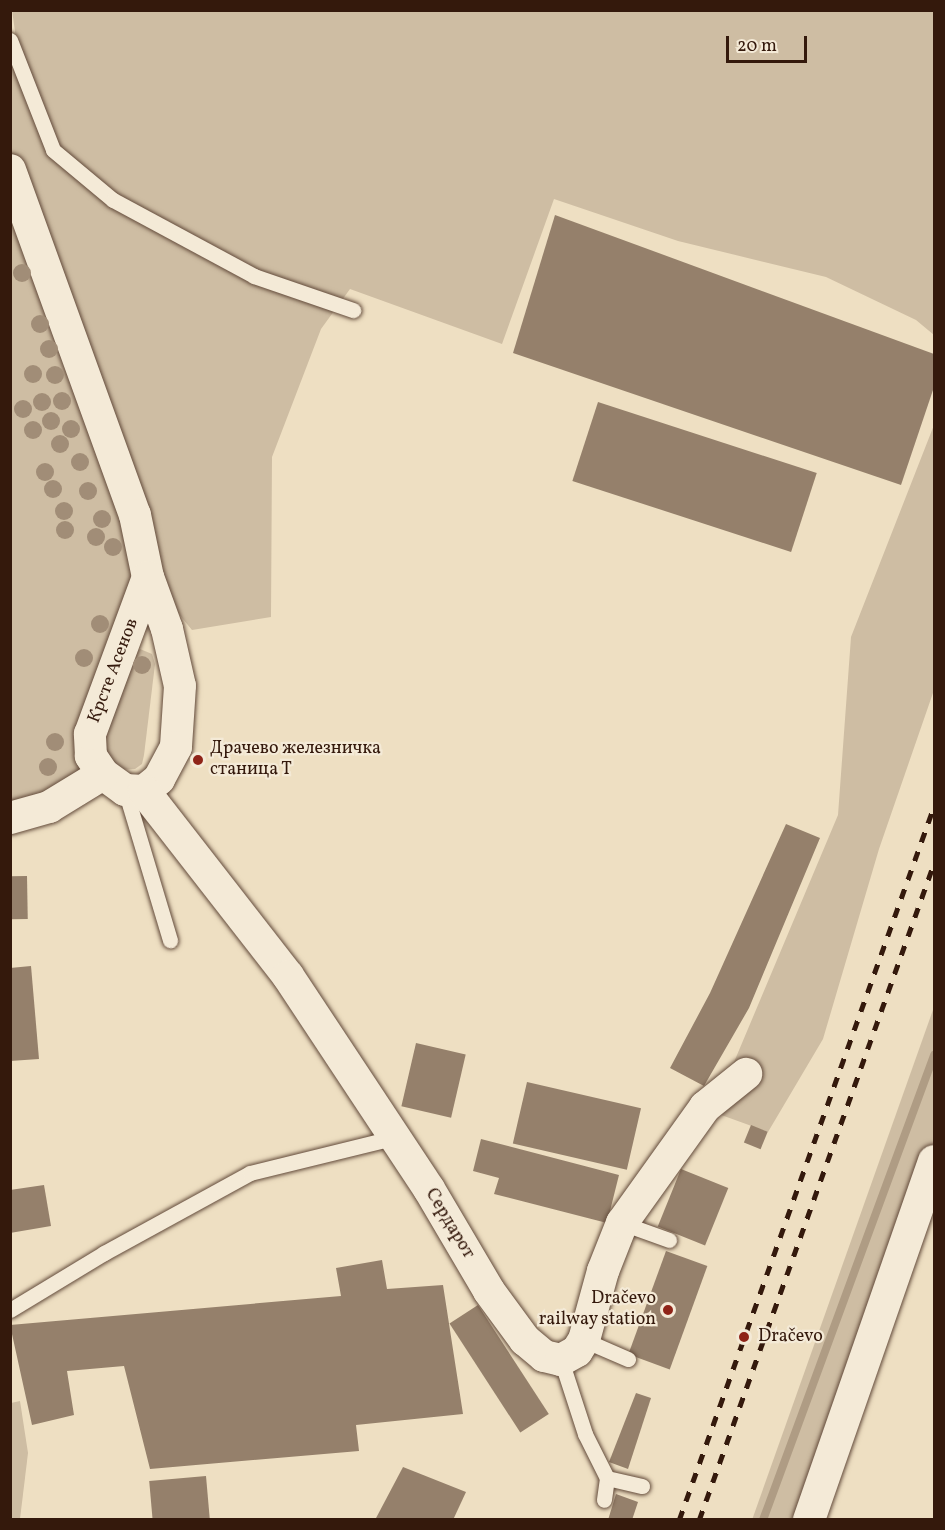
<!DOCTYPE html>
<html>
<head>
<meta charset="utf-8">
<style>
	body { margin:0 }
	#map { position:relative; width:945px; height:1530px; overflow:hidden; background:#eedfc2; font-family:Vollkorn,serif }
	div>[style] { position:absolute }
	.green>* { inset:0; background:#cebda3 }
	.stream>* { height:8px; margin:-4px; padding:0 4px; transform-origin:4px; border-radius:4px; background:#af9c84 }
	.building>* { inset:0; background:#95806b; transform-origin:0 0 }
	.roads { filter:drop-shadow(0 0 2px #624a3a) drop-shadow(0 0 2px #624a3a) }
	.lane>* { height:15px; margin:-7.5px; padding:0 7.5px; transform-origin:7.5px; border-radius:7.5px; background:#f4ead7 }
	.street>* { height:32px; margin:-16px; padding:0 16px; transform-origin:16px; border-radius:16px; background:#f4ead7 }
	.rail>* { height:4.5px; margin-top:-2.25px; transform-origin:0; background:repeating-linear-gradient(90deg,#34190c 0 10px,transparent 0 20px) }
	.trees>* { width:18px; height:18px; margin:-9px; border-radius:50%; background:#a18d77 }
	.dots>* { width:16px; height:16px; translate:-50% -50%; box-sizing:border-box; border:3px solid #f4ead7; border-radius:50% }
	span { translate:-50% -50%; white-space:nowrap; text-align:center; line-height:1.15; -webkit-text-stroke:4.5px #f4ead7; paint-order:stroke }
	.street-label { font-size:18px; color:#34190c }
	.poi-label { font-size:18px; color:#34190c }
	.left { translate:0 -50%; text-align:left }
	.right { translate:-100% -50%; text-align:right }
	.frame { position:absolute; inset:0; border:12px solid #34190c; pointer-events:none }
	.scale { position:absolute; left:726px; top:36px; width:81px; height:27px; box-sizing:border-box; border:3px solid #34190c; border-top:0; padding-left:8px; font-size:18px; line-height:21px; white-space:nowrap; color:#34190c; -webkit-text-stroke:4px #f4ead7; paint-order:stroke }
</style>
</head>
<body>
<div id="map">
	<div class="green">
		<i style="clip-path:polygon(12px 10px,934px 11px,934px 335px,916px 320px,826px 277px,678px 241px,554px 199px,502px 344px,350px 289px,321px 329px,272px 457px,271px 617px,192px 630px,159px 590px,11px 158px,10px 47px,17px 46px)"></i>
		<i style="clip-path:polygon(10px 170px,148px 577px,101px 702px,103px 774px,10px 818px)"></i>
		<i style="clip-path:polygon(934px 425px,934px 690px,879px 849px,823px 1039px,768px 1132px,713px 1112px,838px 815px,851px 637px)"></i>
		<i style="clip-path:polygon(140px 649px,152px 654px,155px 664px,144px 755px,142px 764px,135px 769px,118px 770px,102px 755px,109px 716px,130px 660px)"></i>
		<i style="clip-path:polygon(934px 1007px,934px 1161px,809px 1519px,752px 1520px)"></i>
		<i style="clip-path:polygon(20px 1401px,28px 1453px,20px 1519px,11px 1519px,11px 1403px)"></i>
	</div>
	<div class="stream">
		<i style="left:763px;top:1520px;width:496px;rotate:-69.8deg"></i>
	</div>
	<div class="building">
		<i style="clip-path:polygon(555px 215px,934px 354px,934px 387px,901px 485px,513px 353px)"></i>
		<i style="left:598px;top:402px;width:230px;height:83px;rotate:18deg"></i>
		<i style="clip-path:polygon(786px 824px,820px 838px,749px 1008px,704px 1086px,670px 1068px,710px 993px)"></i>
		<i style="left:27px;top:876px;width:43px;height:17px;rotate:89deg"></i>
		<i style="clip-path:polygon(31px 966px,39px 1059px,10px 1061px,10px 968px)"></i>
		<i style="left:416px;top:1043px;width:51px;height:65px;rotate:13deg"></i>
		<i style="left:527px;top:1082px;width:117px;height:63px;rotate:13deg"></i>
		<i style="left:751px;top:1125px;width:18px;height:19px;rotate:22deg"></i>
		<i style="clip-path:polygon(481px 1139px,619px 1175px,607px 1223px,494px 1194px,499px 1178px,473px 1171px)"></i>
		<i style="left:681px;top:1169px;width:51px;height:62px;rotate:22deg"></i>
		<i style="clip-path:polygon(44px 1185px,51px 1226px,10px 1233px,10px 1190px)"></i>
		<i style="left:666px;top:1251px;width:44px;height:110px;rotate:20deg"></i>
		<i style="clip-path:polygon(382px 1260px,387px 1289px,443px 1285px,463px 1414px,356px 1425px,359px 1451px,150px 1469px,124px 1366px,67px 1371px,74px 1415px,32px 1425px,10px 1325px,341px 1296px,336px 1268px)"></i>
		<i style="left:478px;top:1305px;width:130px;height:34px;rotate:57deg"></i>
		<i style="clip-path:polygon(636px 1393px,651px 1398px,628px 1469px,609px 1462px)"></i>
		<i style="clip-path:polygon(403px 1467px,466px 1492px,453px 1520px,375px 1520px)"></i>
		<i style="left:206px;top:1476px;width:44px;height:57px;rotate:85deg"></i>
		<i style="clip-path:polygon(616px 1494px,638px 1502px,632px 1520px,608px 1520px)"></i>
	</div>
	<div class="roads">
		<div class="lane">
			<i style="left:10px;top:40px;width:118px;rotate:68.6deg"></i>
			<i style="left:53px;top:150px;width:78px;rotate:39.8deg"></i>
			<i style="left:113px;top:200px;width:160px;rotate:28.3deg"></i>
			<i style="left:254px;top:276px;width:105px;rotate:19deg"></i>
			<i style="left:125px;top:790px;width:157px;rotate:73.3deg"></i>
			<i style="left:622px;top:1223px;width:50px;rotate:19.9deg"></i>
			<i style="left:10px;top:1310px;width:110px;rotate:-31.2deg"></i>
			<i style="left:104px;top:1253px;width:166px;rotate:-28.7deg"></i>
			<i style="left:250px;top:1173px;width:147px;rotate:-13.8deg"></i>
			<i style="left:584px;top:1340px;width:48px;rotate:23.4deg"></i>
			<i style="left:561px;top:1360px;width:78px;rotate:72deg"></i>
			<i style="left:585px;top:1434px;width:49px;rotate:63.4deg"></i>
			<i style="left:607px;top:1478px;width:22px;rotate:98deg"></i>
			<i style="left:607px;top:1478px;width:36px;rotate:13deg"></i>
		</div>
		<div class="street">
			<i style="left:10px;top:170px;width:367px;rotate:70.1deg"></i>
			<i style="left:135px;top:515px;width:63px;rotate:78.2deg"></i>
			<i style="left:148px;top:577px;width:55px;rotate:69.9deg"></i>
			<i style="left:167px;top:629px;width:58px;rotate:77.2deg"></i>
			<i style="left:180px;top:686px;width:61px;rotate:93.8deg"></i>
			<i style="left:176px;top:747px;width:36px;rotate:118deg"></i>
			<i style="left:159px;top:779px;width:19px;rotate:141deg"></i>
			<i style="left:144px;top:791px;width:19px;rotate:-177deg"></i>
			<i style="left:125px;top:790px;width:27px;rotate:-144deg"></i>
			<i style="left:103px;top:774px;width:22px;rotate:-124deg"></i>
			<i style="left:91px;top:756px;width:22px;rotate:-93deg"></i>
			<i style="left:90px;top:734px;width:167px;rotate:-69.7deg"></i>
			<i style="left:144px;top:791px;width:234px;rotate:52.1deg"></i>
			<i style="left:288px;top:976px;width:255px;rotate:56.5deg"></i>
			<i style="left:429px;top:1189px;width:118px;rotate:59.5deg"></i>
			<i style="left:489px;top:1291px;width:61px;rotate:53.7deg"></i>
			<i style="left:525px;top:1340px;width:25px;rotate:40deg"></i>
			<i style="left:544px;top:1356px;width:17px;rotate:13deg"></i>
			<i style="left:561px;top:1360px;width:18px;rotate:-29deg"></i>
			<i style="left:577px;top:1351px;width:13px;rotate:-58deg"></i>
			<i style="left:584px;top:1340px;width:72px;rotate:-74.6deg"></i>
			<i style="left:603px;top:1271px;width:52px;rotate:-68.4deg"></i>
			<i style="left:622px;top:1223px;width:143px;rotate:-54.4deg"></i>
			<i style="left:705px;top:1107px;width:53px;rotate:-38.8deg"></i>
			<i style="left:10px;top:818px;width:41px;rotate:-15.8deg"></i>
			<i style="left:49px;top:807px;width:63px;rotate:-31.4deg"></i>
			<i style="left:809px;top:1520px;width:380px;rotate:-70.8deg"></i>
		</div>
	</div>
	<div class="rail">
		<i style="left:679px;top:1520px;width:758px;rotate:-70.35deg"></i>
		<i style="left:699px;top:1520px;width:698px;rotate:-70.32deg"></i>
	</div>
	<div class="trees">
		<i style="left:22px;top:273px"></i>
		<i style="left:40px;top:324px"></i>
		<i style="left:49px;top:349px"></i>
		<i style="left:33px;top:374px"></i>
		<i style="left:55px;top:375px"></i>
		<i style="left:62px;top:401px"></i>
		<i style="left:42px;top:402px"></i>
		<i style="left:23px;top:409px"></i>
		<i style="left:51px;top:421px"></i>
		<i style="left:71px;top:429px"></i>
		<i style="left:33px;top:430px"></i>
		<i style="left:60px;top:444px"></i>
		<i style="left:80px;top:462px"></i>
		<i style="left:45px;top:472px"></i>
		<i style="left:53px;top:489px"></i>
		<i style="left:88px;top:491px"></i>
		<i style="left:64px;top:511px"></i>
		<i style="left:102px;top:519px"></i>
		<i style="left:65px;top:530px"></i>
		<i style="left:96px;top:537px"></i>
		<i style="left:113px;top:547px"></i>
		<i style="left:100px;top:624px"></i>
		<i style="left:84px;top:658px"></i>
		<i style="left:142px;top:665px"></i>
		<i style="left:55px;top:742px"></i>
		<i style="left:48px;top:767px"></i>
	</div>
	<div class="dots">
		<i style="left:198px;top:760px;background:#8f2418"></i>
		<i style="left:668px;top:1310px;background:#8f2418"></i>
		<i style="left:744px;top:1337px;background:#8f2418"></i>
	</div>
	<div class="street-label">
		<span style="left:114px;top:671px;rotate:-69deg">Крсте Асенов</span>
		<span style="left:449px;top:1224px;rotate:59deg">Сердарот</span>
	</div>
	<div class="poi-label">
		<span class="left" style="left:210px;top:760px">Драчево железничка<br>станица Т</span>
		<span class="right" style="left:656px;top:1310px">Dračevo<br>railway station</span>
		<span class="left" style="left:758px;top:1337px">Dračevo</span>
	</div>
	<div class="frame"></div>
	<div class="scale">20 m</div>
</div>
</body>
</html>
